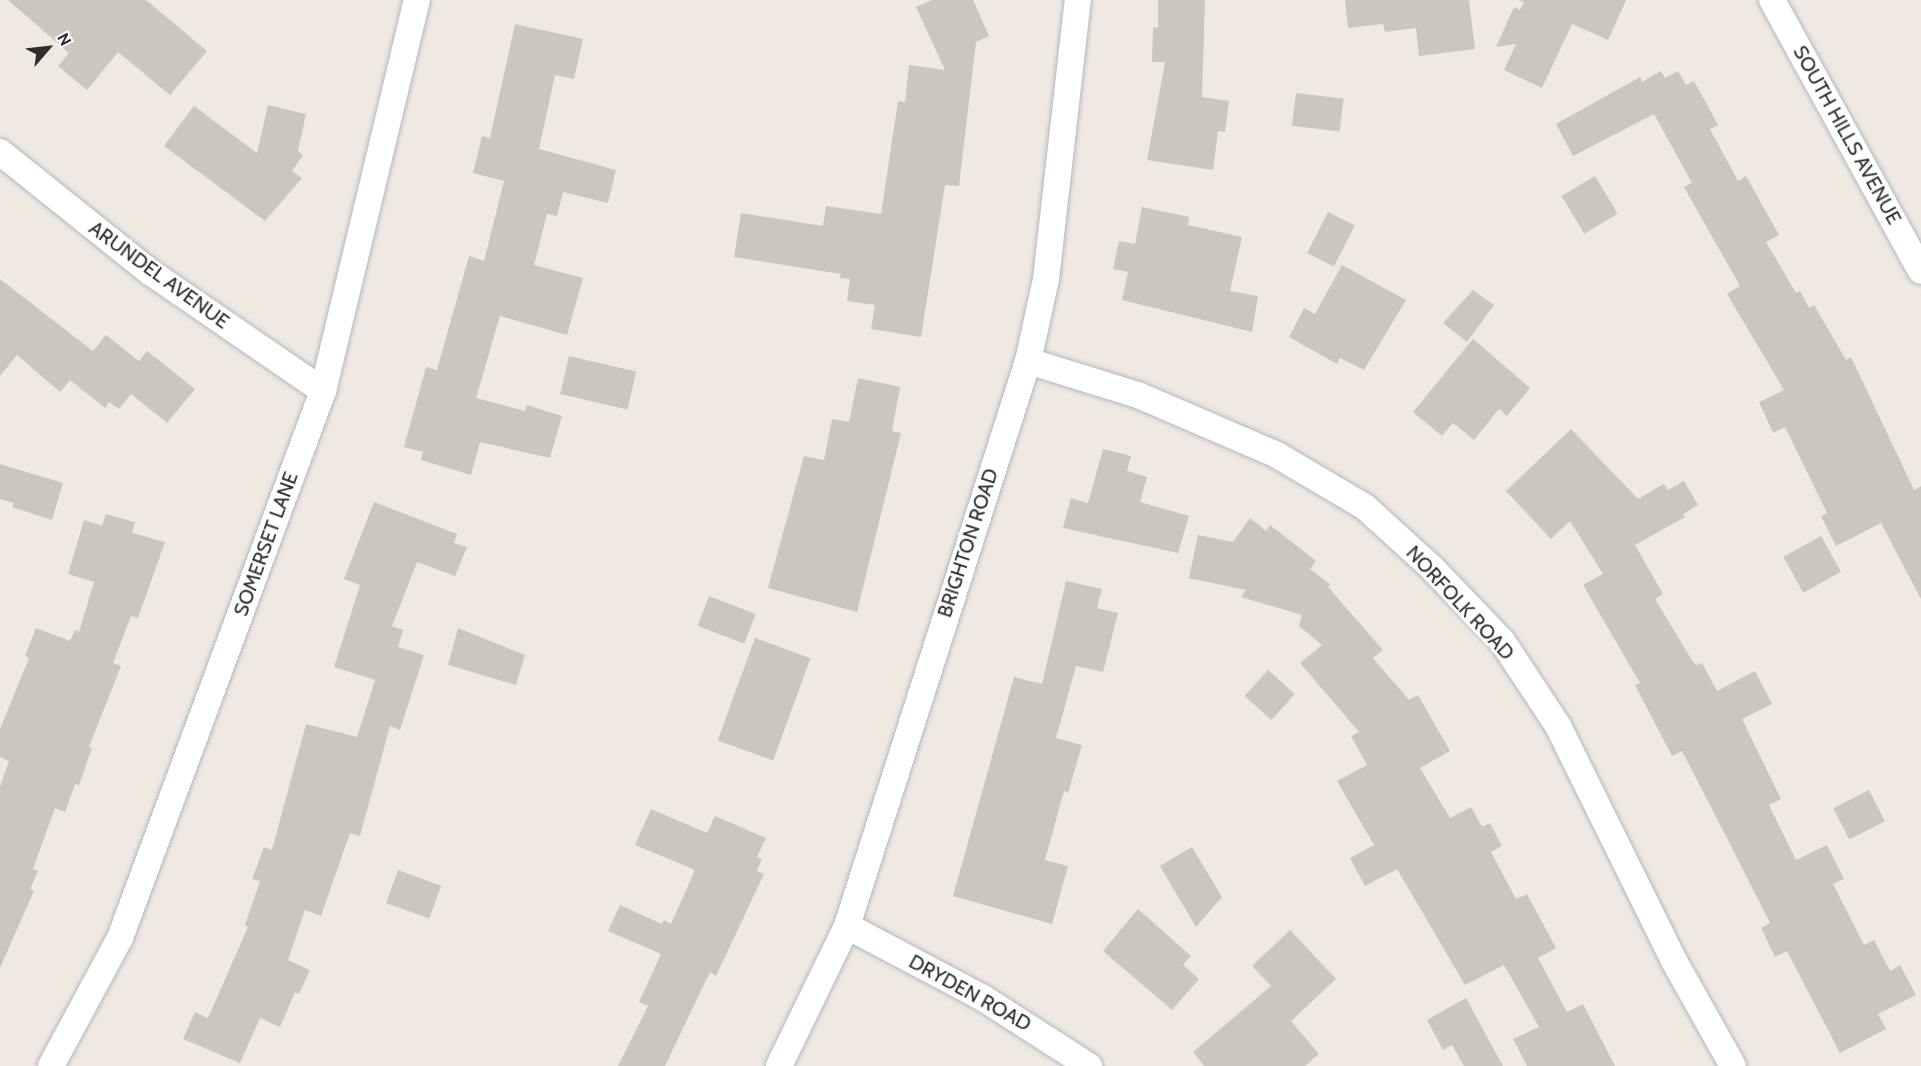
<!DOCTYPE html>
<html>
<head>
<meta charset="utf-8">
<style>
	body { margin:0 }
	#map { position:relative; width:1921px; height:1066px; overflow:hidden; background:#efe9e1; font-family:Cabin,sans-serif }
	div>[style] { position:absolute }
	.building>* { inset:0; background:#cbc7bf; transform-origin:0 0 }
	.roads { filter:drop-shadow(0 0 2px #b4b7c1) drop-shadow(0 0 2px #b4b7c1) }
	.street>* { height:26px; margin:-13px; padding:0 13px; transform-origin:13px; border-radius:13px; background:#fff }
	span { translate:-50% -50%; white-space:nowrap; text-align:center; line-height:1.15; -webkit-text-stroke:6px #fff; paint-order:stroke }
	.street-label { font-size:20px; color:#2e2e2e }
	.north { position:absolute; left:18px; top:18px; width:60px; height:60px; -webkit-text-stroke:4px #fff; paint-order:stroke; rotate:62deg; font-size:16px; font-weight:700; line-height:24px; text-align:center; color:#2e2e2e }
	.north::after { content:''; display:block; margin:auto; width:21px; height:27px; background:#2e2e2e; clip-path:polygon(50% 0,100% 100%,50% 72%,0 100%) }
</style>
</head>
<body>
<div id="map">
	<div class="building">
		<i style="clip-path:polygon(8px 0,146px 0,207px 51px,170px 95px,118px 52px,87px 90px,58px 66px,69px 53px)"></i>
		<i style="clip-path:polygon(932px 0,973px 0,989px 36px,976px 42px,959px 186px,945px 185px,921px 337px,871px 329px,875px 305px,847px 301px,850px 279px,840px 278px,841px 274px,734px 257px,741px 213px,823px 226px,826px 206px,881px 214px,898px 101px,905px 102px,909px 65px,945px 70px,916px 7px)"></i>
		<i style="clip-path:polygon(1158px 0,1205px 0,1202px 97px,1229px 101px,1225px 132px,1218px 131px,1213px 170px,1147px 160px,1165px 62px,1152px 62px,1153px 27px,1158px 28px)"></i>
		<i style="clip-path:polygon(1345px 0,1469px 0,1475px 49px,1419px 56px,1416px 28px,1385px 32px,1383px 24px,1348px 28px)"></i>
		<i style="clip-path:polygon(1519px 0,1626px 0,1608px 40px,1572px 24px,1542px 88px,1504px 70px,1516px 44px,1496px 47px,1514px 7px,1520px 10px,1524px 2px)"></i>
		<i style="clip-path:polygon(515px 24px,583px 39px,574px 79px,555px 75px,539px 149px,616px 170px,608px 203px,563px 192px,557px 216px,547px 214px,534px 265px,583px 278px,567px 335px,500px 316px,476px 398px,525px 411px,527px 405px,562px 416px,550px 458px,480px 442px,471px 475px,421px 460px,423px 452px,404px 447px,426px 367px,437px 370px,469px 256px,484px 261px,504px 181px,473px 173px,482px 136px,490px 138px)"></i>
		<i style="clip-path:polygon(1661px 71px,1665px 78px,1678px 71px,1686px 85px,1694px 81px,1718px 125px,1710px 129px,1738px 181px,1746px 176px,1779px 235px,1766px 242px,1796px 293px,1800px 291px,1809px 308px,1814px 305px,1846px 360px,1851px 357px,1914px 490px,1921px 486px,1921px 599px,1881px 523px,1836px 546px,1821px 516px,1827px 513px,1785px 427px,1773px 433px,1759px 402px,1784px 390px,1727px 294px,1740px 286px,1684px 187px,1692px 183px,1654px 114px,1573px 156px,1556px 124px,1640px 77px,1642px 82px)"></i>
		<i style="left:1296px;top:93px;width:48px;height:33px;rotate:7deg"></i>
		<i style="clip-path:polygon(268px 105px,306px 114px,298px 151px,303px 155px,292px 171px,302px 178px,265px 221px,164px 146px,194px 106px,257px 153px)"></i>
		<i style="left:1595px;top:176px;width:44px;height:39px;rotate:59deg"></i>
		<i style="clip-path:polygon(1142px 207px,1189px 217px,1188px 225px,1242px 237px,1230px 291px,1258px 296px,1252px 332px,1122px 300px,1128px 272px,1113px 269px,1119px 241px,1135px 244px)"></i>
		<i style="left:1328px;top:212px;width:30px;height:46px;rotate:27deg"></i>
		<i style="clip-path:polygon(1342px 265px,1406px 300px,1364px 370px,1340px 358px,1337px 364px,1289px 337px,1304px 308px,1315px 314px)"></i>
		<i style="clip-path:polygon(0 279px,93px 351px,106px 335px,139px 361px,147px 351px,195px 389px,167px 423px,131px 394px,119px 409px,109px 402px,105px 408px,70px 380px,60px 392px,17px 355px,0 376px)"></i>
		<i style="clip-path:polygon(1473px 290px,1494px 305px,1467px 342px,1443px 323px)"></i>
		<i style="clip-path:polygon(1473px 339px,1530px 388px,1507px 416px,1499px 409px,1474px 440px,1453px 423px,1442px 436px,1413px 412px)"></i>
		<i style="left:569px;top:356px;width:69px;height:39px;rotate:13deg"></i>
		<i style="clip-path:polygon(858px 378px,900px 387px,892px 431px,901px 433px,857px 612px,768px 588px,804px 456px,824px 460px,832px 419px,849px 422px)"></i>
		<i style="clip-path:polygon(1571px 429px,1638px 499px,1664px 484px,1668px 490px,1684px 481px,1698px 505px,1683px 514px,1685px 517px,1635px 545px,1663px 594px,1655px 599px,1693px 662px,1697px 665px,1702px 663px,1717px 691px,1755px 671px,1772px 704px,1742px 719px,1781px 799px,1769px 805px,1796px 860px,1827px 845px,1844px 879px,1833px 884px,1864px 945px,1874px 940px,1890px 971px,1900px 965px,1916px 995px,1878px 1014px,1886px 1029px,1840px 1053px,1787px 951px,1775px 957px,1761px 928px,1770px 923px,1732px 848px,1682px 751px,1672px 756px,1635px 685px,1640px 683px,1583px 585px,1603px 574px,1570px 521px,1551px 539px,1506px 491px)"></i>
		<i style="clip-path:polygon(1103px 449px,1131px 456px,1127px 471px,1147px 477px,1140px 502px,1189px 516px,1178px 553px,1063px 528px,1071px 498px,1088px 503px)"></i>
		<i style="clip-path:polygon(0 464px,63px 483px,52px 520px,12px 507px,14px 503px,0 499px)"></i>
		<i style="clip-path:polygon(374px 502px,457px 534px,454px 543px,467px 547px,455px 576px,417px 562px,392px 626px,403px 630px,398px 647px,424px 655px,400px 730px,390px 726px,360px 836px,350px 833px,321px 916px,305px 910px,288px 960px,310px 970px,299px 994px,295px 992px,280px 1027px,260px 1018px,240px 1063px,183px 1039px,195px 1012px,208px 1018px,248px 927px,245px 925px,260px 881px,252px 879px,264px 847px,272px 850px,306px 724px,357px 737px,375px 680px,334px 667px,360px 585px,344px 579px)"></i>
		<i style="clip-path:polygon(106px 514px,135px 522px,132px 533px,165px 542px,138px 618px,131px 616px,113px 663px,121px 666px,89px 747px,92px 748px,79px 785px,75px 784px,65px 812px,55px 808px,33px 869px,38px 871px,30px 889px,34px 891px,0 968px,0 787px,9px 761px,0 757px,0 729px,29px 658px,25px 656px,36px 628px,70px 641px,75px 630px,79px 632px,94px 582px,68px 574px,84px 520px,102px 526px)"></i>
		<i style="clip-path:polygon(1250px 518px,1266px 531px,1270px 525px,1316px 561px,1310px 569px,1330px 584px,1328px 587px,1383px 650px,1373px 658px,1409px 700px,1418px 695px,1450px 751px,1420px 768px,1450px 818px,1471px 807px,1482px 827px,1490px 823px,1502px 846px,1491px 852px,1516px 899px,1527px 894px,1556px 948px,1538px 958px,1567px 1012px,1583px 1004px,1615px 1066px,1527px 1066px,1513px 1039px,1539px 1027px,1504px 965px,1465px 985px,1397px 869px,1365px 886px,1350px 858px,1374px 845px,1337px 781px,1367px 765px,1351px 736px,1359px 732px,1300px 663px,1322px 645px,1299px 626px,1302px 615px,1241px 597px,1246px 590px,1189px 578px,1198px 535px,1233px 542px)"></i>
		<i style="left:1821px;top:536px;width:41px;height:43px;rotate:61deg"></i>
		<i style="clip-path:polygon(1066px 581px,1102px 589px,1097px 608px,1118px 613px,1103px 672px,1076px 666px,1056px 738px,1082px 745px,1068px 793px,1064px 791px,1045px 860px,1068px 866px,1052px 924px,953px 896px,1014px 677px,1042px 684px)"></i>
		<i style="left:709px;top:596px;width:50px;height:32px;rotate:21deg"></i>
		<i style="clip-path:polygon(458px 628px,525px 655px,516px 685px,448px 665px)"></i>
		<i style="left:755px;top:638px;width:59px;height:109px;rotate:20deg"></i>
		<i style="left:1268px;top:670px;width:36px;height:35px;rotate:42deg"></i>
		<i style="left:1869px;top:790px;width:35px;height:40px;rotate:63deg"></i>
		<i style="clip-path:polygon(651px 809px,707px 833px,715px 816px,766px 838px,757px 857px,762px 859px,757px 871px,764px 874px,716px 976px,710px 972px,665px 1066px,618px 1066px,648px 1006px,639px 1002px,661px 954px,608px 931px,620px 905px,662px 924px,664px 920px,671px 924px,695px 870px,635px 845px)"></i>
		<i style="clip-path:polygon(1192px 847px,1222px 897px,1196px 927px,1160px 866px)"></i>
		<i style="left:398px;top:870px;width:46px;height:35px;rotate:20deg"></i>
		<i style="clip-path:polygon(1138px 909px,1191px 956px,1183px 965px,1199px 979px,1172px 1010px,1103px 951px)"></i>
		<i style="clip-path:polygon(1290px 930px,1336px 979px,1291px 1021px,1319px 1054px,1305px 1066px,1204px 1066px,1193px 1052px,1271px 986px,1252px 966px)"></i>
		<i style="clip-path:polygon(1466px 998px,1503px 1066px,1464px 1066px,1452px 1045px,1443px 1050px,1427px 1020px)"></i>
	</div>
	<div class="roads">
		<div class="street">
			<i style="left:1772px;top:0;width:309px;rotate:61.2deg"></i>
			<i style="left:0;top:152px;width:192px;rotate:38.7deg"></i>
			<i style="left:150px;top:272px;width:210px;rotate:34.5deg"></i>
			<i style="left:1028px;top:361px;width:115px;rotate:17.2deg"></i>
			<i style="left:1138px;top:395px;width:151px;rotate:23.3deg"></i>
			<i style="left:1277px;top:455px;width:102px;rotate:30.6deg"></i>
			<i style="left:1365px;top:507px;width:91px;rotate:42.3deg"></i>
			<i style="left:1432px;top:568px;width:101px;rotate:46.2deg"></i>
			<i style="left:1502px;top:641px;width:102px;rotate:56.6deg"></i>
			<i style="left:1558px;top:726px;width:262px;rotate:63.7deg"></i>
			<i style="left:1674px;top:961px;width:120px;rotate:60.7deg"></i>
			<i style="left:847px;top:926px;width:154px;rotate:27.9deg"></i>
			<i style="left:983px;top:998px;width:126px;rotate:32.7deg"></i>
			<i style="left:51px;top:1066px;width:145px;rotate:-61.7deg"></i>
			<i style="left:120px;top:938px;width:583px;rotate:-69.64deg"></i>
			<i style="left:323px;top:391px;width:402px;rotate:-76.5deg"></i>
			<i style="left:779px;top:1066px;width:156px;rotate:-64.1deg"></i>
			<i style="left:847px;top:926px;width:593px;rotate:-72.24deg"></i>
			<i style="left:1028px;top:361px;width:84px;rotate:-77.6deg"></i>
			<i style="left:1046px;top:279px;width:281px;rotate:-83.5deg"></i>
		</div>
	</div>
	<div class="street-label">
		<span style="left:1847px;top:135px;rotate:61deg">SOUTH HILLS AVENUE</span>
		<span style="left:159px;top:275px;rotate:36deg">ARUNDEL AVENUE</span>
		<span style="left:968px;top:543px;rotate:-72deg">BRIGHTON ROAD</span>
		<span style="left:266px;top:544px;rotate:-70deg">SOMERSET LANE</span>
		<span style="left:1460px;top:603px;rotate:47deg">NORFOLK ROAD</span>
		<span style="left:970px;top:993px;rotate:29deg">DRYDEN ROAD</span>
	</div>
	<div class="north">N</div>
</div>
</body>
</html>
